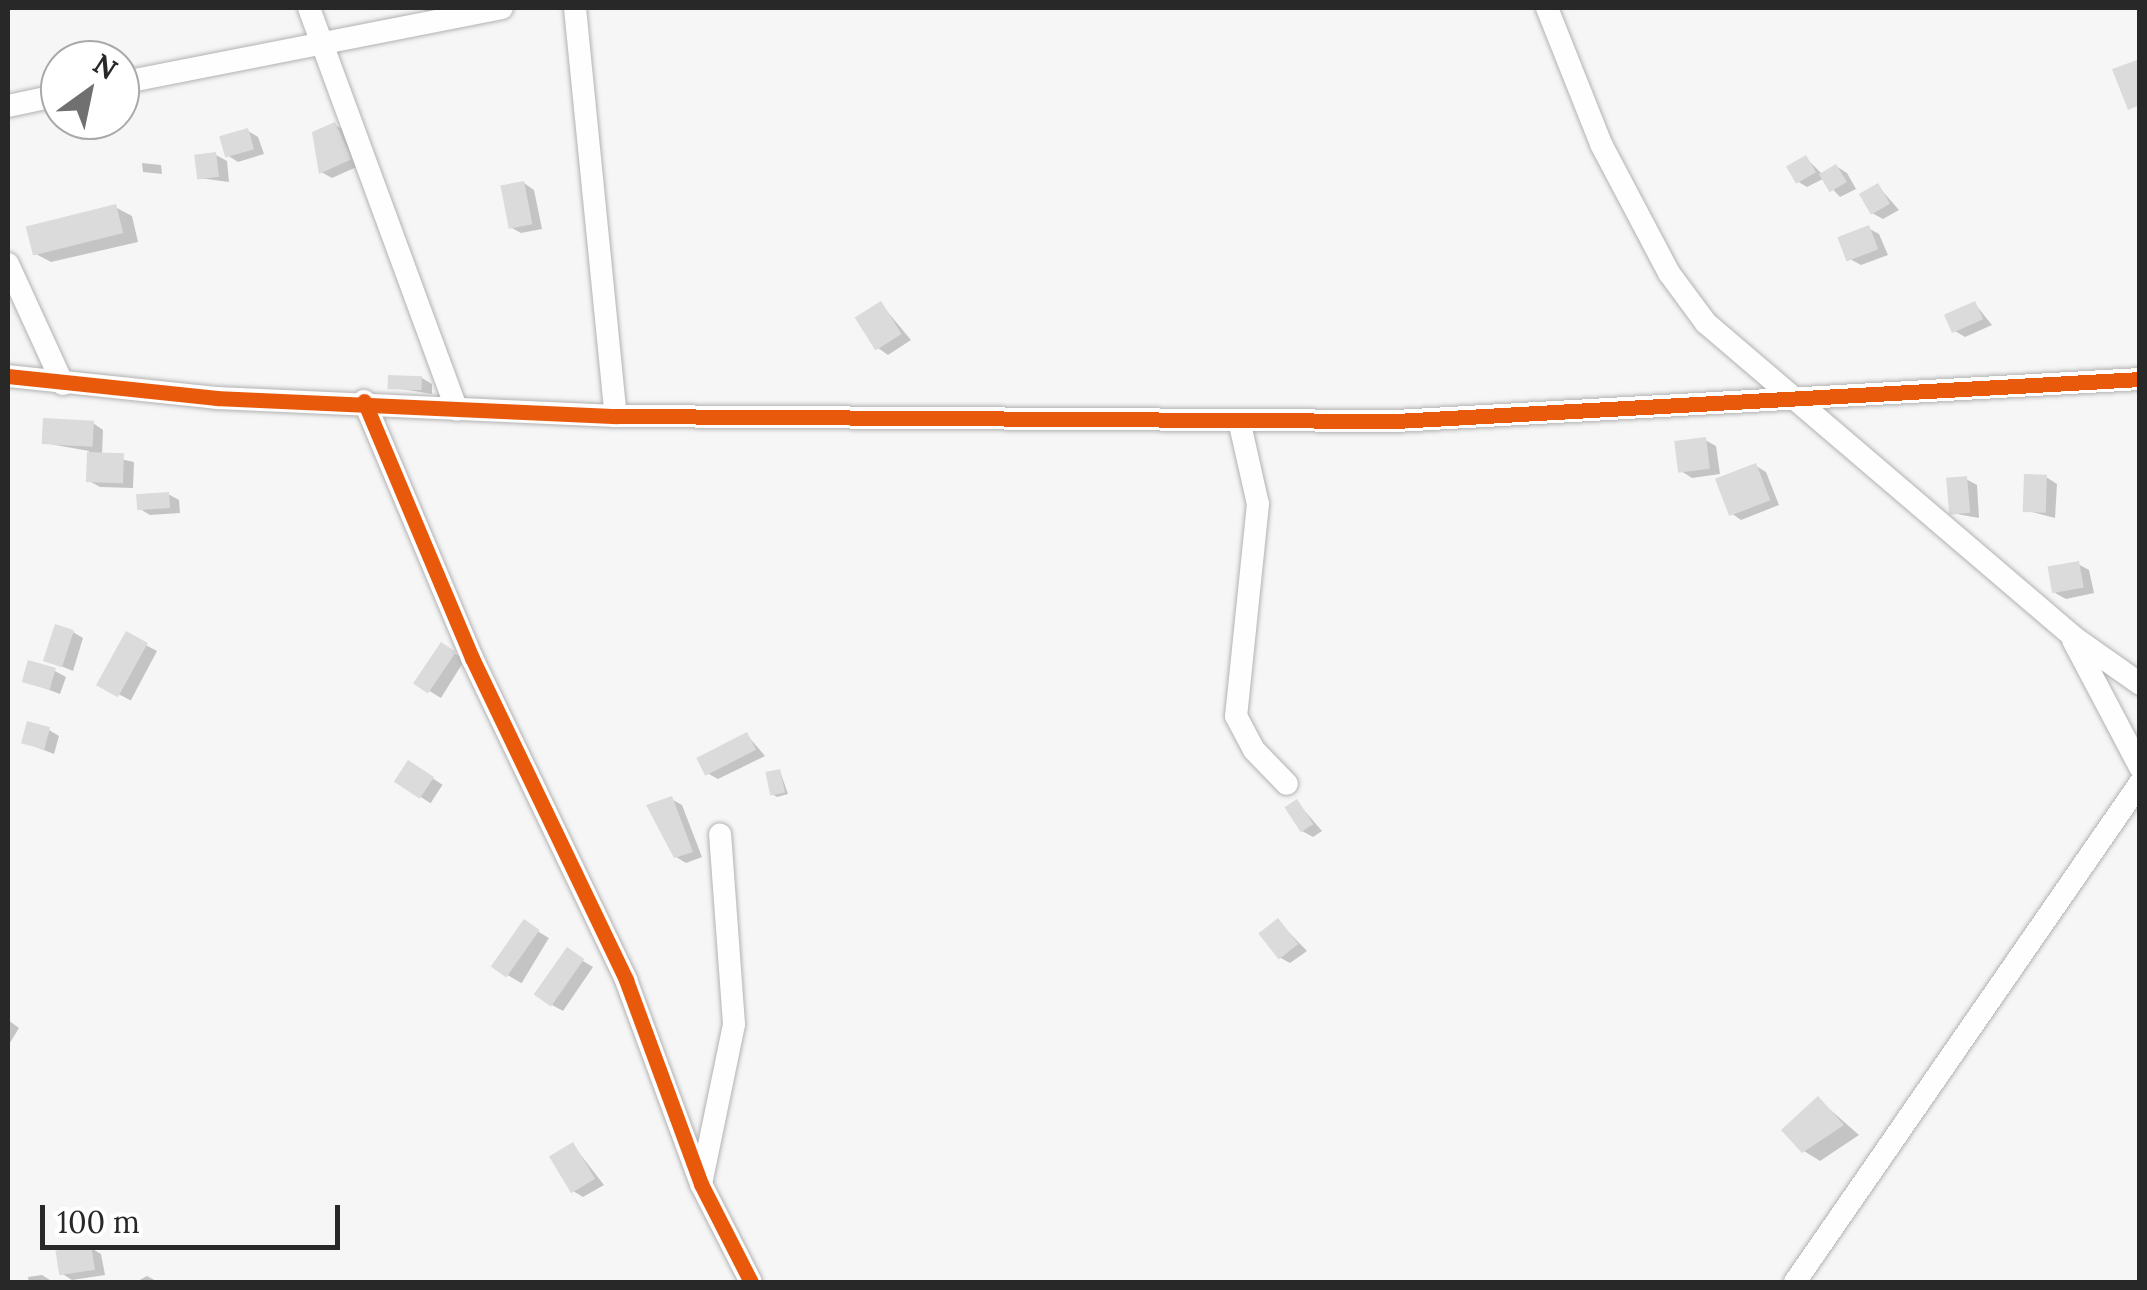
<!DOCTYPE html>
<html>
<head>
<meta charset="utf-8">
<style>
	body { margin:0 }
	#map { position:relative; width:2147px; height:1290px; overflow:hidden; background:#f6f6f7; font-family:Lora,serif }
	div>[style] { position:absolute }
	.shadow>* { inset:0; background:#0003; transform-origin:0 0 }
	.building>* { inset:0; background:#dbdbdc; transform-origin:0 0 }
	.roads { filter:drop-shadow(0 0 2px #b2b2b3) drop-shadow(0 0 2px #b2b2b3) }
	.street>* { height:22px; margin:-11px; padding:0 11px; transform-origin:11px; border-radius:11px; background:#fefefe }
	.cycleway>* { height:15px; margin:-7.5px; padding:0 7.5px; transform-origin:7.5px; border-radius:7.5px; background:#e8590c }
	span { translate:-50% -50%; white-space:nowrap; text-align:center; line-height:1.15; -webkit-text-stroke:8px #fff; paint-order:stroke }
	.frame { position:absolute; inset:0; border:10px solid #282829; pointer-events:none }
	.north { position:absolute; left:40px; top:40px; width:100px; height:100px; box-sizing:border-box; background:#fff; border:2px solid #a9a9a9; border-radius:50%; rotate:33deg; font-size:28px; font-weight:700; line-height:40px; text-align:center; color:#282829 }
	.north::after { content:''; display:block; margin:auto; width:35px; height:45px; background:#707071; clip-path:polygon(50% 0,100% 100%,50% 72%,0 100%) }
	.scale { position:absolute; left:40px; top:1205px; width:300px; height:45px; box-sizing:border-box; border:5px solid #282829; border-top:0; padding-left:12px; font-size:30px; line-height:35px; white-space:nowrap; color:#282829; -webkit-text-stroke:8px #fff; paint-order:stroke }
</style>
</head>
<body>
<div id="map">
	<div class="shadow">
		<i style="clip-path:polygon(420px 8px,500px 8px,440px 19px)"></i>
		<i style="clip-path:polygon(335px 125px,346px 131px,361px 165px,332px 178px,321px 172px)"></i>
		<i style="clip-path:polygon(248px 131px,258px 137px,264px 154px,238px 162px,227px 155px)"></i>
		<i style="clip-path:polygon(216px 155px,227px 161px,229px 182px,199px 178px)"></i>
		<i style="clip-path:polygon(1806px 158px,1822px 174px,1836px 166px,1847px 173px,1856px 189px,1840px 197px,1823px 179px,1807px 187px,1797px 181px)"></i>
		<i style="clip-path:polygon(142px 163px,161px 165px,162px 174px,143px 172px)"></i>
		<i style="clip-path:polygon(524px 183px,534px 190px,542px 229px,521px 233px,510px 227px)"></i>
		<i style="clip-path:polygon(1878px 186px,1899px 210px,1883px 219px,1872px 213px)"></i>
		<i style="clip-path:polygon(115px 207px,132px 216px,138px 242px,51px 262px,34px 253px)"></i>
		<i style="clip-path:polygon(1868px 228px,1879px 234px,1888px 255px,1861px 265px,1850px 259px)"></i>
		<i style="clip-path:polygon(881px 304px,911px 340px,888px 355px,878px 348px)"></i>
		<i style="clip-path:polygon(1975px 304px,1992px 325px,1965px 337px,1955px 331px)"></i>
		<i style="clip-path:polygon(422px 378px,432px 384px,432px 394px,390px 387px)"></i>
		<i style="clip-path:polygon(93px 423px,103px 430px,102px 455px,134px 462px,133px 488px,100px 487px,89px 481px,89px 451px,44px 443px)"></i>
		<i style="clip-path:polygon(1705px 440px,1716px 446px,1720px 474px,1692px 478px,1681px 471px)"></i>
		<i style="clip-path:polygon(1756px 466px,1766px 472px,1779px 505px,1741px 520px,1731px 513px)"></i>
		<i style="clip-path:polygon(2046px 477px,2057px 484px,2055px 518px,2024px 510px)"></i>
		<i style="clip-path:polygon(1966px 479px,1977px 485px,1979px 518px,1951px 513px)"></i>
		<i style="clip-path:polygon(168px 494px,179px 500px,180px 513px,150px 515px,140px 509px)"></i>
		<i style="clip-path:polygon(2078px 564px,2089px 570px,2094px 593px,2066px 599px,2055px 593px)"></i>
		<i style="clip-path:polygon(73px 632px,83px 638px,73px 671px,46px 660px)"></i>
		<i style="left:127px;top:635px;width:34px;height:56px;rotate:28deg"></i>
		<i style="left:441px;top:645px;width:28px;height:45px;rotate:32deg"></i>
		<i style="clip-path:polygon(55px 671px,66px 677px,60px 694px,25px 681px)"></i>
		<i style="clip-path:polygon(49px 730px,59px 736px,54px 754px,23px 742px)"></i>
		<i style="clip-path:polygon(747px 735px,765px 756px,718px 779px,707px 773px)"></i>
		<i style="left:409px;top:763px;width:40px;height:22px;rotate:33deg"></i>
		<i style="clip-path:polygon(780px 771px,788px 794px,777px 797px,772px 794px)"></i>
		<i style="clip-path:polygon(671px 799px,682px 805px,702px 857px,686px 863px,676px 857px)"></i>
		<i style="clip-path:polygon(1297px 802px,1322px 831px,1313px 837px,1302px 831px)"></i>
		<i style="clip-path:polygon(1278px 921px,1307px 951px,1290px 963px,1279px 957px)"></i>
		<i style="left:524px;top:923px;width:29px;height:53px;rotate:31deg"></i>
		<i style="clip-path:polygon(567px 951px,593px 967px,563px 1011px,552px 1005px)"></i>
		<i style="clip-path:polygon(8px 1020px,19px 1028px,8px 1046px)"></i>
		<i style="clip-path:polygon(1818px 1099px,1859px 1135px,1820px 1161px,1804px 1151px)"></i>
		<i style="clip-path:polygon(573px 1145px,604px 1185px,583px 1197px,573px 1191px)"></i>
		<i style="clip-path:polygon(91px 1248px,101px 1254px,105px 1275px,72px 1280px,61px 1273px)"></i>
		<i style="clip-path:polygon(42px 1275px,53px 1282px,29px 1282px,28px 1277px)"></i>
		<i style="clip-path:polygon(147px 1276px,158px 1282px,136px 1282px)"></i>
	</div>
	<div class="building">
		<i style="clip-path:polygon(2140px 59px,2140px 105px,2128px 110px,2112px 69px)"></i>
		<i style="clip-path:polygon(335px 122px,352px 159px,319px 174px,312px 132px)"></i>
		<i style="left:248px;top:128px;width:22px;height:30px;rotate:74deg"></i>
		<i style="left:216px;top:152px;width:25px;height:22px;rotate:83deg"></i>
		<i style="left:1806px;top:155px;width:20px;height:23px;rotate:60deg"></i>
		<i style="left:1836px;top:164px;width:21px;height:20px;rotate:59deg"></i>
		<i style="left:524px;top:181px;width:44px;height:24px;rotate:79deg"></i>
		<i style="left:1878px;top:183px;width:24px;height:22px;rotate:60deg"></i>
		<i style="left:116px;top:204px;width:30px;height:93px;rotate:76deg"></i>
		<i style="left:1869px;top:225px;width:26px;height:34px;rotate:69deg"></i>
		<i style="left:881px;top:301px;width:39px;height:31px;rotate:58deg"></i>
		<i style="left:1975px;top:301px;width:20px;height:34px;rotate:66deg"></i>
		<i style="left:388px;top:375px;width:34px;height:14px;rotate:2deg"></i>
		<i style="left:43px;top:418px;width:51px;height:26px;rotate:3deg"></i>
		<i style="left:1706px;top:437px;width:32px;height:32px;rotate:83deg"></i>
		<i style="left:87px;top:452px;width:37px;height:30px;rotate:2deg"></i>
		<i style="left:1756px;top:463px;width:40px;height:44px;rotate:69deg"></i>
		<i style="left:2024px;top:474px;width:23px;height:38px;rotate:2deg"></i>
		<i style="left:1967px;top:476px;width:37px;height:21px;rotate:85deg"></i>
		<i style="left:169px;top:492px;width:16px;height:33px;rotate:86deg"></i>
		<i style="left:2079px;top:561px;width:27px;height:32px;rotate:80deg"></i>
		<i style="left:55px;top:624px;width:20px;height:39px;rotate:18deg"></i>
		<i style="left:126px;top:631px;width:25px;height:62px;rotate:29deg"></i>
		<i style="left:441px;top:642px;width:18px;height:50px;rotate:34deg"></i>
		<i style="left:28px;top:660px;width:29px;height:23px;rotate:16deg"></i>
		<i style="left:27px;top:721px;width:24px;height:23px;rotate:15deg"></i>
		<i style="left:747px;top:732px;width:20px;height:57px;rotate:63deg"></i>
		<i style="left:408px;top:760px;width:31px;height:26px;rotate:33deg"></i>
		<i style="left:780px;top:769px;width:24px;height:15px;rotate:78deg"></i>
		<i style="clip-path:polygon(672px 796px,693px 852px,674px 858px,646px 805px)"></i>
		<i style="left:1297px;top:799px;width:30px;height:15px;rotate:57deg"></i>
		<i style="left:1278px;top:918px;width:33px;height:25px;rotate:52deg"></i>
		<i style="left:524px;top:919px;width:19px;height:58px;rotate:35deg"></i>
		<i style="left:567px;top:947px;width:21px;height:58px;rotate:35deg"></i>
		<i style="clip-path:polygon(1818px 1096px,1844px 1125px,1802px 1153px,1781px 1130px)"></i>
		<i style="left:573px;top:1142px;width:43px;height:28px;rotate:59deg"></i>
		<i style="left:91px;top:1245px;width:25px;height:36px;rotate:81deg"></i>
	</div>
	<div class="roads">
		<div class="street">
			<i style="left:309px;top:8px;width:428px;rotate:69.8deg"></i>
			<i style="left:575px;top:8px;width:410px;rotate:84.3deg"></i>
			<i style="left:1547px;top:8px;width:146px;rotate:68.3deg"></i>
			<i style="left:1601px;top:144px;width:146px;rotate:62.2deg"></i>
			<i style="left:1669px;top:273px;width:62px;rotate:53.5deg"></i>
			<i style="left:1706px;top:323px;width:482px;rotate:40.5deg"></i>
			<i style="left:2072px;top:636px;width:83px;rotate:35.2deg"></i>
			<i style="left:120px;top:83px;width:389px;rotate:-11.1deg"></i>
			<i style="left:8px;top:106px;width:53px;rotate:-11.9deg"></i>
			<i style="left:8px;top:264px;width:132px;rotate:65.4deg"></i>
			<i style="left:8px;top:376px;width:210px;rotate:6deg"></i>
			<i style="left:217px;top:398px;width:399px;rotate:2.6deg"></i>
			<i style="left:616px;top:416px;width:780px;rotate:0.37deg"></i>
			<i style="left:1396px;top:421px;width:745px;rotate:-3.23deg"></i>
			<i style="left:364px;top:401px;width:279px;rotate:67.2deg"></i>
			<i style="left:472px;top:658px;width:357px;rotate:64.4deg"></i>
			<i style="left:626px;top:980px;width:217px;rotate:69.8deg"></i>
			<i style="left:701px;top:1184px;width:110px;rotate:63deg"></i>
			<i style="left:1239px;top:420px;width:86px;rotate:77.3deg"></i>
			<i style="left:1258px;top:504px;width:213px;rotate:95.9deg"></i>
			<i style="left:1236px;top:716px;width:38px;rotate:62deg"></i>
			<i style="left:1254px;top:750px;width:47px;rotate:45.9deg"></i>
			<i style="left:2073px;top:640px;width:144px;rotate:62.2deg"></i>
			<i style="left:701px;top:1184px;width:163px;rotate:-78.3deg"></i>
			<i style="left:734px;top:1024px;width:190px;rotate:-94.2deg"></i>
			<i style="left:1795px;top:1282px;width:607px;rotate:-55.34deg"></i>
		</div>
	</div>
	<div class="cycleway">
		<i style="left:8px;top:376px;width:210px;rotate:6deg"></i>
		<i style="left:217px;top:398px;width:399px;rotate:2.6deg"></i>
		<i style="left:616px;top:416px;width:780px;rotate:0.37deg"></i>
		<i style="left:1396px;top:421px;width:745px;rotate:-3.23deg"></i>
		<i style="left:364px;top:401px;width:279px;rotate:67.2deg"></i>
		<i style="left:472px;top:658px;width:357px;rotate:64.4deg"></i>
		<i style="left:626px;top:980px;width:217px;rotate:69.8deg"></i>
		<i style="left:701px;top:1184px;width:110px;rotate:63deg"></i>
	</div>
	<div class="frame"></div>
	<div class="north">N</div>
	<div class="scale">100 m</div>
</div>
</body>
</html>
